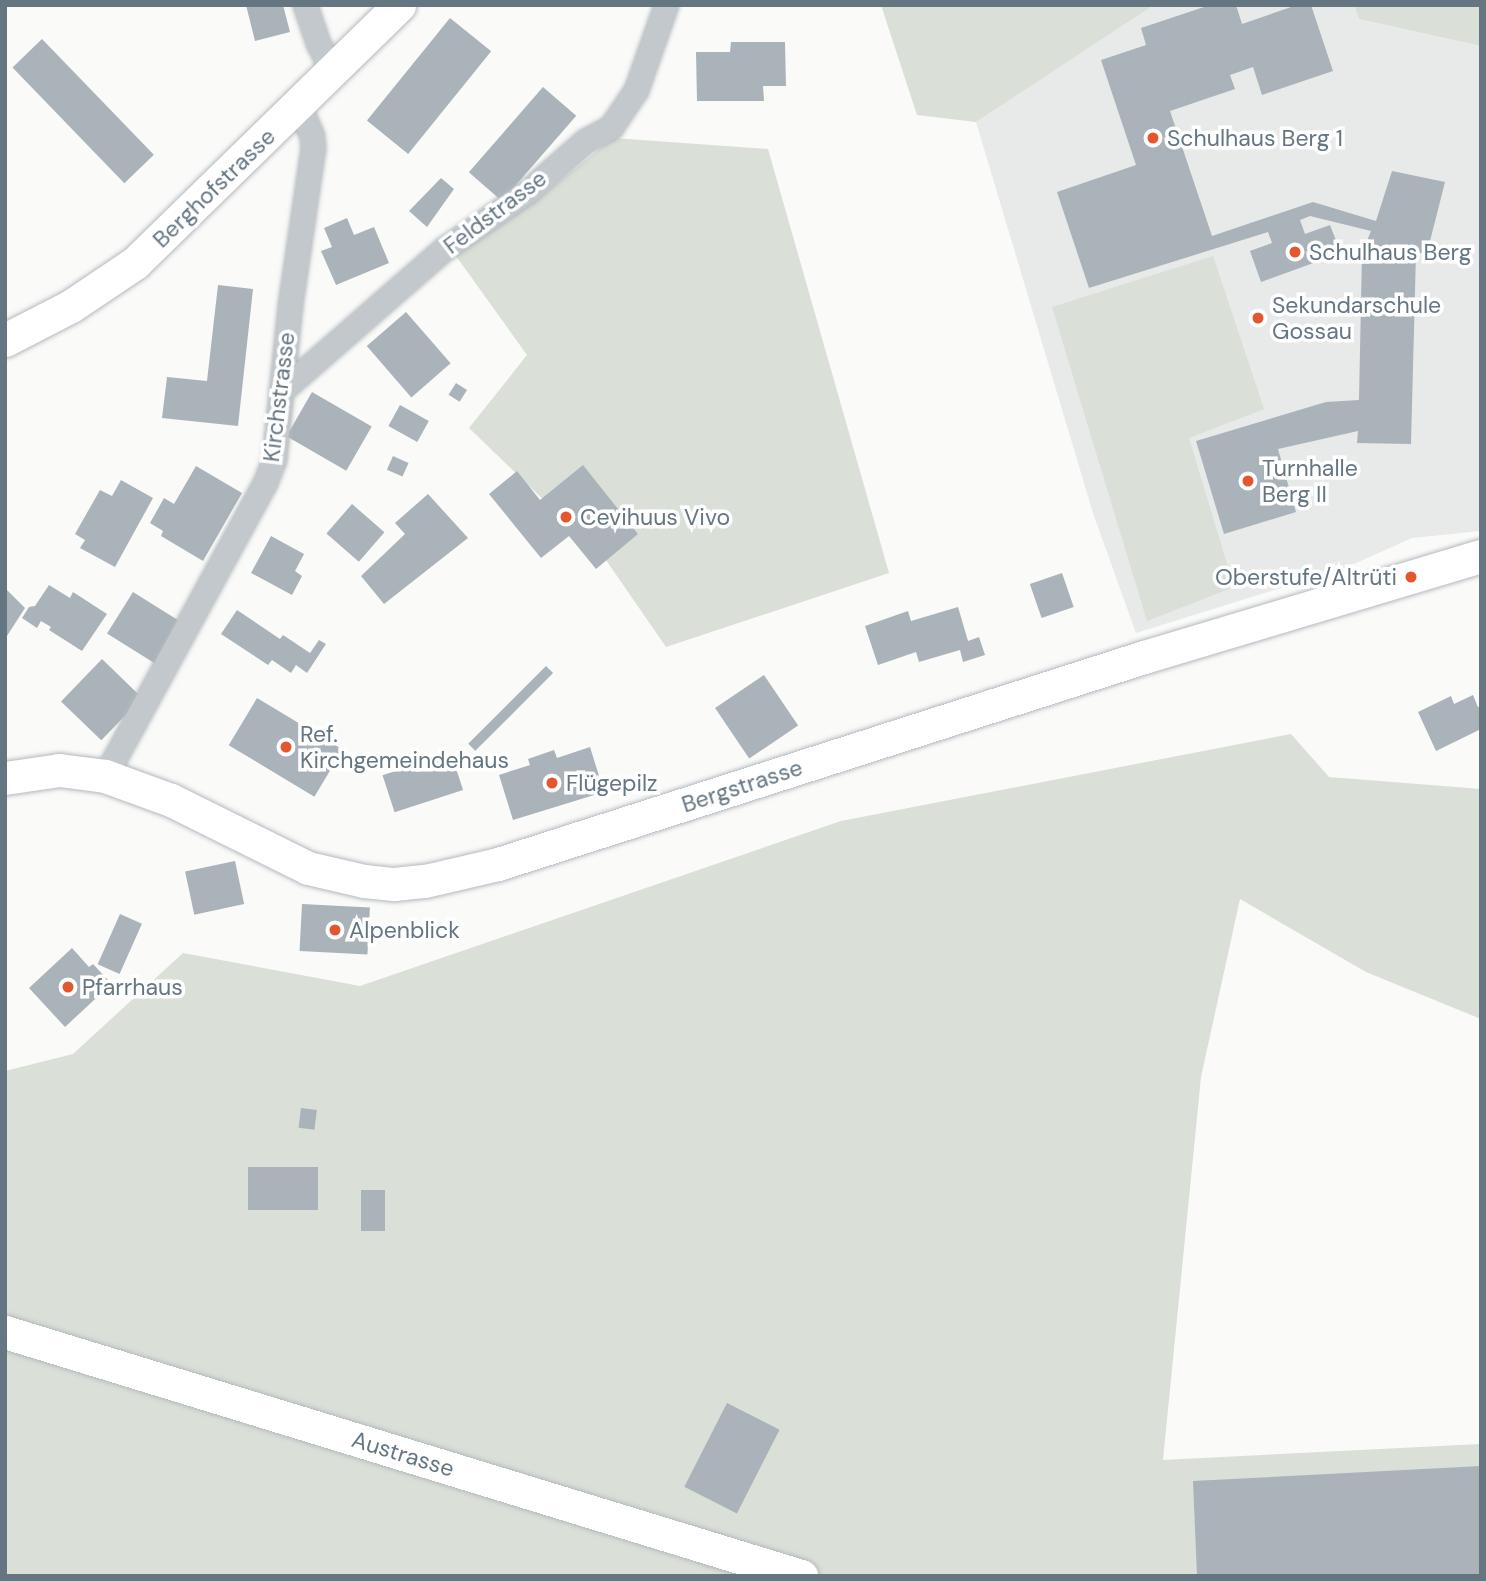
<!DOCTYPE html>
<html>
<head>
<meta charset="utf-8">
<style>
	body { margin:0 }
	#map { position:relative; width:1486px; height:1581px; overflow:hidden; background:#fafaf8; font-family:"DM Sans",sans-serif }
	div>[style] { position:absolute }
	.built>* { inset:0; background:#e8e9e9 }
	.green>* { inset:0; background:#dadfd7 }
	.building>* { inset:0; background:#aab3b9; transform-origin:0 0 }
	.roads { filter:drop-shadow(0 0 2px #b3babf) drop-shadow(0 0 2px #b3babf) }
	.street>* { height:23px; margin:-11.5px; padding:0 11.5px; transform-origin:11.5px; border-radius:11.5px; background:#c3c8cc }
	.secondary>* { height:33px; margin:-16.5px; padding:0 16.5px; transform-origin:16.5px; border-radius:16.5px; background:#fff }
	.dots>* { width:19px; height:19px; translate:-50% -50%; box-sizing:border-box; border:4px solid #fff; border-radius:50% }
	span { translate:-50% -50%; white-space:nowrap; text-align:center; line-height:1.15; -webkit-text-stroke:7px #fff; paint-order:stroke }
	.poi-label { font-size:23px; color:#657683 }
	.left { translate:0 -50%; text-align:left }
	.right { translate:-100% -50%; text-align:right }
	.street-label { font-size:23px; color:#657683 }
	.frame { position:absolute; inset:0; border:7px solid #657683; pointer-events:none }
</style>
</head>
<body>
<div id="map">
	<div class="built">
		<i style="clip-path:polygon(1154px 5px,1354px 5px,1359px 19px,1481px 46px,1481px 531px,1412px 538px,1345px 568px,1136px 633px,1093px 513px,976px 122px)"></i>
	</div>
	<div class="green">
		<i style="clip-path:polygon(881px 5px,1154px 5px,976px 122px,917px 115px)"></i>
		<i style="clip-path:polygon(1354px 5px,1481px 5px,1481px 46px,1359px 19px)"></i>
		<i style="clip-path:polygon(613px 138px,768px 149px,889px 573px,666px 647px,606px 560px,469px 428px,527px 355px,456px 256px,545px 193px)"></i>
		<i style="clip-path:polygon(1213px 256px,1264px 409px,1189px 438px,1234px 587px,1147px 621px,1052px 307px)"></i>
		<i style="clip-path:polygon(1291px 734px,1329px 777px,1481px 789px,1481px 1019px,1366px 972px,1240px 899px,1201px 1077px,1163px 1460px,1481px 1444px,1481px 1576px,5px 1576px,5px 1071px,73px 1054px,183px 953px,360px 986px,841px 821px)"></i>
	</div>
	<div class="building">
		<i style="clip-path:polygon(246px 5px,283px 5px,290px 32px,255px 41px)"></i>
		<i style="clip-path:polygon(1210px 5px,1236px 5px,1242px 24px,1297px 5px,1311px 5px,1333px 71px,1262px 95px,1253px 67px,1230px 75px,1235px 89px,1170px 111px,1212px 236px,1313px 202px,1376px 221px,1392px 171px,1445px 182px,1427px 253px,1416px 253px,1411px 444px,1357px 443px,1358px 431px,1278px 449px,1296px 512px,1224px 534px,1196px 441px,1326px 402px,1359px 400px,1362px 253px,1371px 231px,1310px 216px,1300px 220px,1305px 234px,1330px 225px,1341px 253px,1261px 282px,1250px 251px,1272px 243px,1268px 232px,1089px 288px,1057px 192px,1136px 165px,1101px 60px,1146px 45px,1141px 28px)"></i>
		<i style="left:450px;top:18px;width:53px;height:132px;rotate:39deg"></i>
		<i style="left:42px;top:39px;width:161px;height:41px;rotate:46deg"></i>
		<i style="clip-path:polygon(731px 42px,785px 42px,786px 86px,763px 86px,764px 101px,697px 101px,696px 52px,730px 52px)"></i>
		<i style="left:543px;top:87px;width:44px;height:113px;rotate:41deg"></i>
		<i style="clip-path:polygon(441px 178px,454px 189px,427px 227px,409px 211px)"></i>
		<i style="clip-path:polygon(347px 218px,354px 235px,374px 227px,389px 263px,336px 285px,321px 251px,332px 247px,324px 228px)"></i>
		<i style="clip-path:polygon(218px 285px,253px 289px,238px 426px,162px 418px,167px 377px,207px 381px)"></i>
		<i style="left:406px;top:312px;width:68px;height:52px;rotate:49deg"></i>
		<i style="left:456px;top:383px;width:13px;height:14px;rotate:32deg"></i>
		<i style="left:312px;top:392px;width:69px;height:51px;rotate:30deg"></i>
		<i style="left:400px;top:405px;width:33px;height:24px;rotate:29deg"></i>
		<i style="left:393px;top:456px;width:17px;height:15px;rotate:24deg"></i>
		<i style="clip-path:polygon(583px 465px,638px 534px,596px 569px,569px 536px,541px 558px,489px 494px,517px 471px,540px 500px)"></i>
		<i style="clip-path:polygon(196px 466px,242px 493px,203px 561px,161px 536px,163px 531px,150px 523px,164px 498px,174px 504px)"></i>
		<i style="clip-path:polygon(121px 480px,153px 498px,115px 567px,80px 548px,85px 540px,75px 534px,100px 490px,112px 496px)"></i>
		<i style="clip-path:polygon(428px 494px,468px 538px,384px 604px,361px 576px,405px 534px,395px 523px)"></i>
		<i style="left:352px;top:504px;width:43px;height:39px;rotate:41deg"></i>
		<i style="clip-path:polygon(271px 536px,304px 554px,295px 571px,302px 576px,292px 595px,251px 573px)"></i>
		<i style="left:1062px;top:573px;width:36px;height:34px;rotate:71deg"></i>
		<i style="clip-path:polygon(49px 585px,70px 598px,73px 592px,107px 614px,82px 651px,49px 630px,51px 627px,41px 621px,37px 628px,22px 618px,29px 607px,35px 606px)"></i>
		<i style="clip-path:polygon(5px 588px,25px 608px,5px 639px)"></i>
		<i style="left:133px;top:592px;width:58px;height:49px;rotate:32deg"></i>
		<i style="clip-path:polygon(958px 607px,968px 641px,979px 637px,985px 655px,963px 662px,960px 650px,919px 662px,916px 652px,878px 665px,865px 626px,908px 611px,911px 621px)"></i>
		<i style="clip-path:polygon(237px 610px,280px 639px,283px 635px,310px 653px,319px 640px,326px 644px,307px 673px,296px 665px,291px 673px,272px 660px,268px 665px,221px 634px)"></i>
		<i style="left:102px;top:659px;width:56px;height:59px;rotate:44deg"></i>
		<i style="left:546px;top:666px;width:10px;height:110px;rotate:45deg"></i>
		<i style="left:764px;top:675px;width:61px;height:59px;rotate:56deg"></i>
		<i style="clip-path:polygon(1473px 695px,1478px 707px,1481px 706px,1481px 729px,1436px 751px,1418px 712px,1451px 696px,1454px 704px)"></i>
		<i style="left:257px;top:698px;width:100px;height:55px;rotate:31deg"></i>
		<i style="clip-path:polygon(590px 747px,604px 792px,513px 820px,499px 775px,530px 765px,528px 759px,554px 750px,557px 758px)"></i>
		<i style="left:451px;top:753px;width:39px;height:72px;rotate:72deg"></i>
		<i style="left:235px;top:861px;width:44px;height:51px;rotate:78deg"></i>
		<i style="left:302px;top:904px;width:68px;height:47px;rotate:3deg"></i>
		<i style="left:120px;top:914px;width:24px;height:55px;rotate:24deg"></i>
		<i style="clip-path:polygon(72px 948px,89px 967px,93px 964px,108px 980px,104px 984px,108px 987px,65px 1027px,29px 988px)"></i>
		<i style="left:301px;top:1108px;width:16px;height:20px;rotate:7deg"></i>
		<i style="left:248px;top:1167px;width:70px;height:43px"></i>
		<i style="left:385px;top:1190px;width:41px;height:24px;rotate:90deg"></i>
		<i style="left:727px;top:1403px;width:59px;height:94px;rotate:27deg"></i>
		<i style="clip-path:polygon(1481px 1466px,1481px 1576px,1197px 1576px,1193px 1481px)"></i>
	</div>
	<div class="roads">
		<div class="street">
			<i style="left:305px;top:5px;width:40px;rotate:71.1deg"></i>
			<i style="left:318px;top:43px;width:33px;rotate:63deg"></i>
			<i style="left:281px;top:391px;width:216px;rotate:-41.1deg"></i>
			<i style="left:444px;top:249px;width:101px;rotate:-34.5deg"></i>
			<i style="left:527px;top:192px;width:77px;rotate:-41.3deg"></i>
			<i style="left:585px;top:141px;width:30px;rotate:-28deg"></i>
			<i style="left:611px;top:127px;width:45px;rotate:-56deg"></i>
			<i style="left:636px;top:90px;width:90px;rotate:-70.6deg"></i>
			<i style="left:105px;top:776px;width:334px;rotate:-61.4deg"></i>
			<i style="left:265px;top:483px;width:25px;rotate:-69deg"></i>
			<i style="left:274px;top:460px;width:156px;rotate:-84.1deg"></i>
			<i style="left:290px;top:305px;width:159px;rotate:-81.7deg"></i>
			<i style="left:313px;top:148px;width:12px;rotate:-95deg"></i>
			<i style="left:312px;top:136px;width:33px;rotate:-113deg"></i>
		</div>
		<div class="secondary">
			<i style="left:5px;top:340px;width:74px;rotate:-27.3deg"></i>
			<i style="left:71px;top:306px;width:77px;rotate:-33.9deg"></i>
			<i style="left:135px;top:263px;width:369px;rotate:-44.3deg"></i>
			<i style="left:5px;top:778px;width:55px;rotate:-8.4deg"></i>
			<i style="left:59px;top:770px;width:46px;rotate:7.4deg"></i>
			<i style="left:105px;top:776px;width:70px;rotate:20deg"></i>
			<i style="left:171px;top:800px;width:153px;rotate:26.4deg"></i>
			<i style="left:308px;top:868px;width:57px;rotate:13.1deg"></i>
			<i style="left:364px;top:881px;width:30px;rotate:6deg"></i>
			<i style="left:394px;top:884px;width:31px;rotate:-6deg"></i>
			<i style="left:425px;top:881px;width:75px;rotate:-13.1deg"></i>
			<i style="left:498px;top:864px;width:678px;rotate:-17.77deg"></i>
			<i style="left:1144px;top:657px;width:352px;rotate:-16.7deg"></i>
			<i style="left:5px;top:1332px;width:833px;rotate:17.04deg"></i>
		</div>
	</div>
	<div class="dots">
		<i style="left:1153px;top:138px;background:#e4572e"></i>
		<i style="left:1295px;top:252px;background:#e4572e"></i>
		<i style="left:1258px;top:318px;background:#e4572e"></i>
		<i style="left:1248px;top:481px;background:#e4572e"></i>
		<i style="left:566px;top:517px;background:#e4572e"></i>
		<i style="left:1411px;top:577px;background:#e4572e"></i>
		<i style="left:286px;top:747px;background:#e4572e"></i>
		<i style="left:552px;top:783px;background:#e4572e"></i>
		<i style="left:335px;top:930px;background:#e4572e"></i>
		<i style="left:68px;top:987px;background:#e4572e"></i>
	</div>
	<div class="poi-label">
		<span class="left" style="left:1167px;top:138px">Schulhaus Berg 1</span>
		<span class="left" style="left:1309px;top:252px">Schulhaus Berg</span>
		<span class="left" style="left:1272px;top:318px">Sekundarschule<br>Gossau</span>
		<span class="left" style="left:1262px;top:481px">Turnhalle<br>Berg II</span>
		<span class="left" style="left:580px;top:517px">Cevihuus Vivo</span>
		<span class="right" style="left:1397px;top:577px">Oberstufe/Altrüti</span>
		<span class="left" style="left:300px;top:747px">Ref.<br>Kirchgemeindehaus</span>
		<span class="left" style="left:566px;top:783px">Flügepilz</span>
		<span class="left" style="left:349px;top:930px">Alpenblick</span>
		<span class="left" style="left:82px;top:987px">Pfarrhaus</span>
	</div>
	<div class="street-label">
		<span style="left:214px;top:188px;rotate:-44deg">Berghofstrasse</span>
		<span style="left:495px;top:212px;rotate:-37deg">Feldstrasse</span>
		<span style="left:279px;top:397px;rotate:-83deg">Kirchstrasse</span>
		<span style="left:742px;top:786px;rotate:-18deg">Bergstrasse</span>
		<span style="left:403px;top:1454px;rotate:17deg">Austrasse</span>
	</div>
	<div class="frame"></div>
</div>
</body>
</html>
